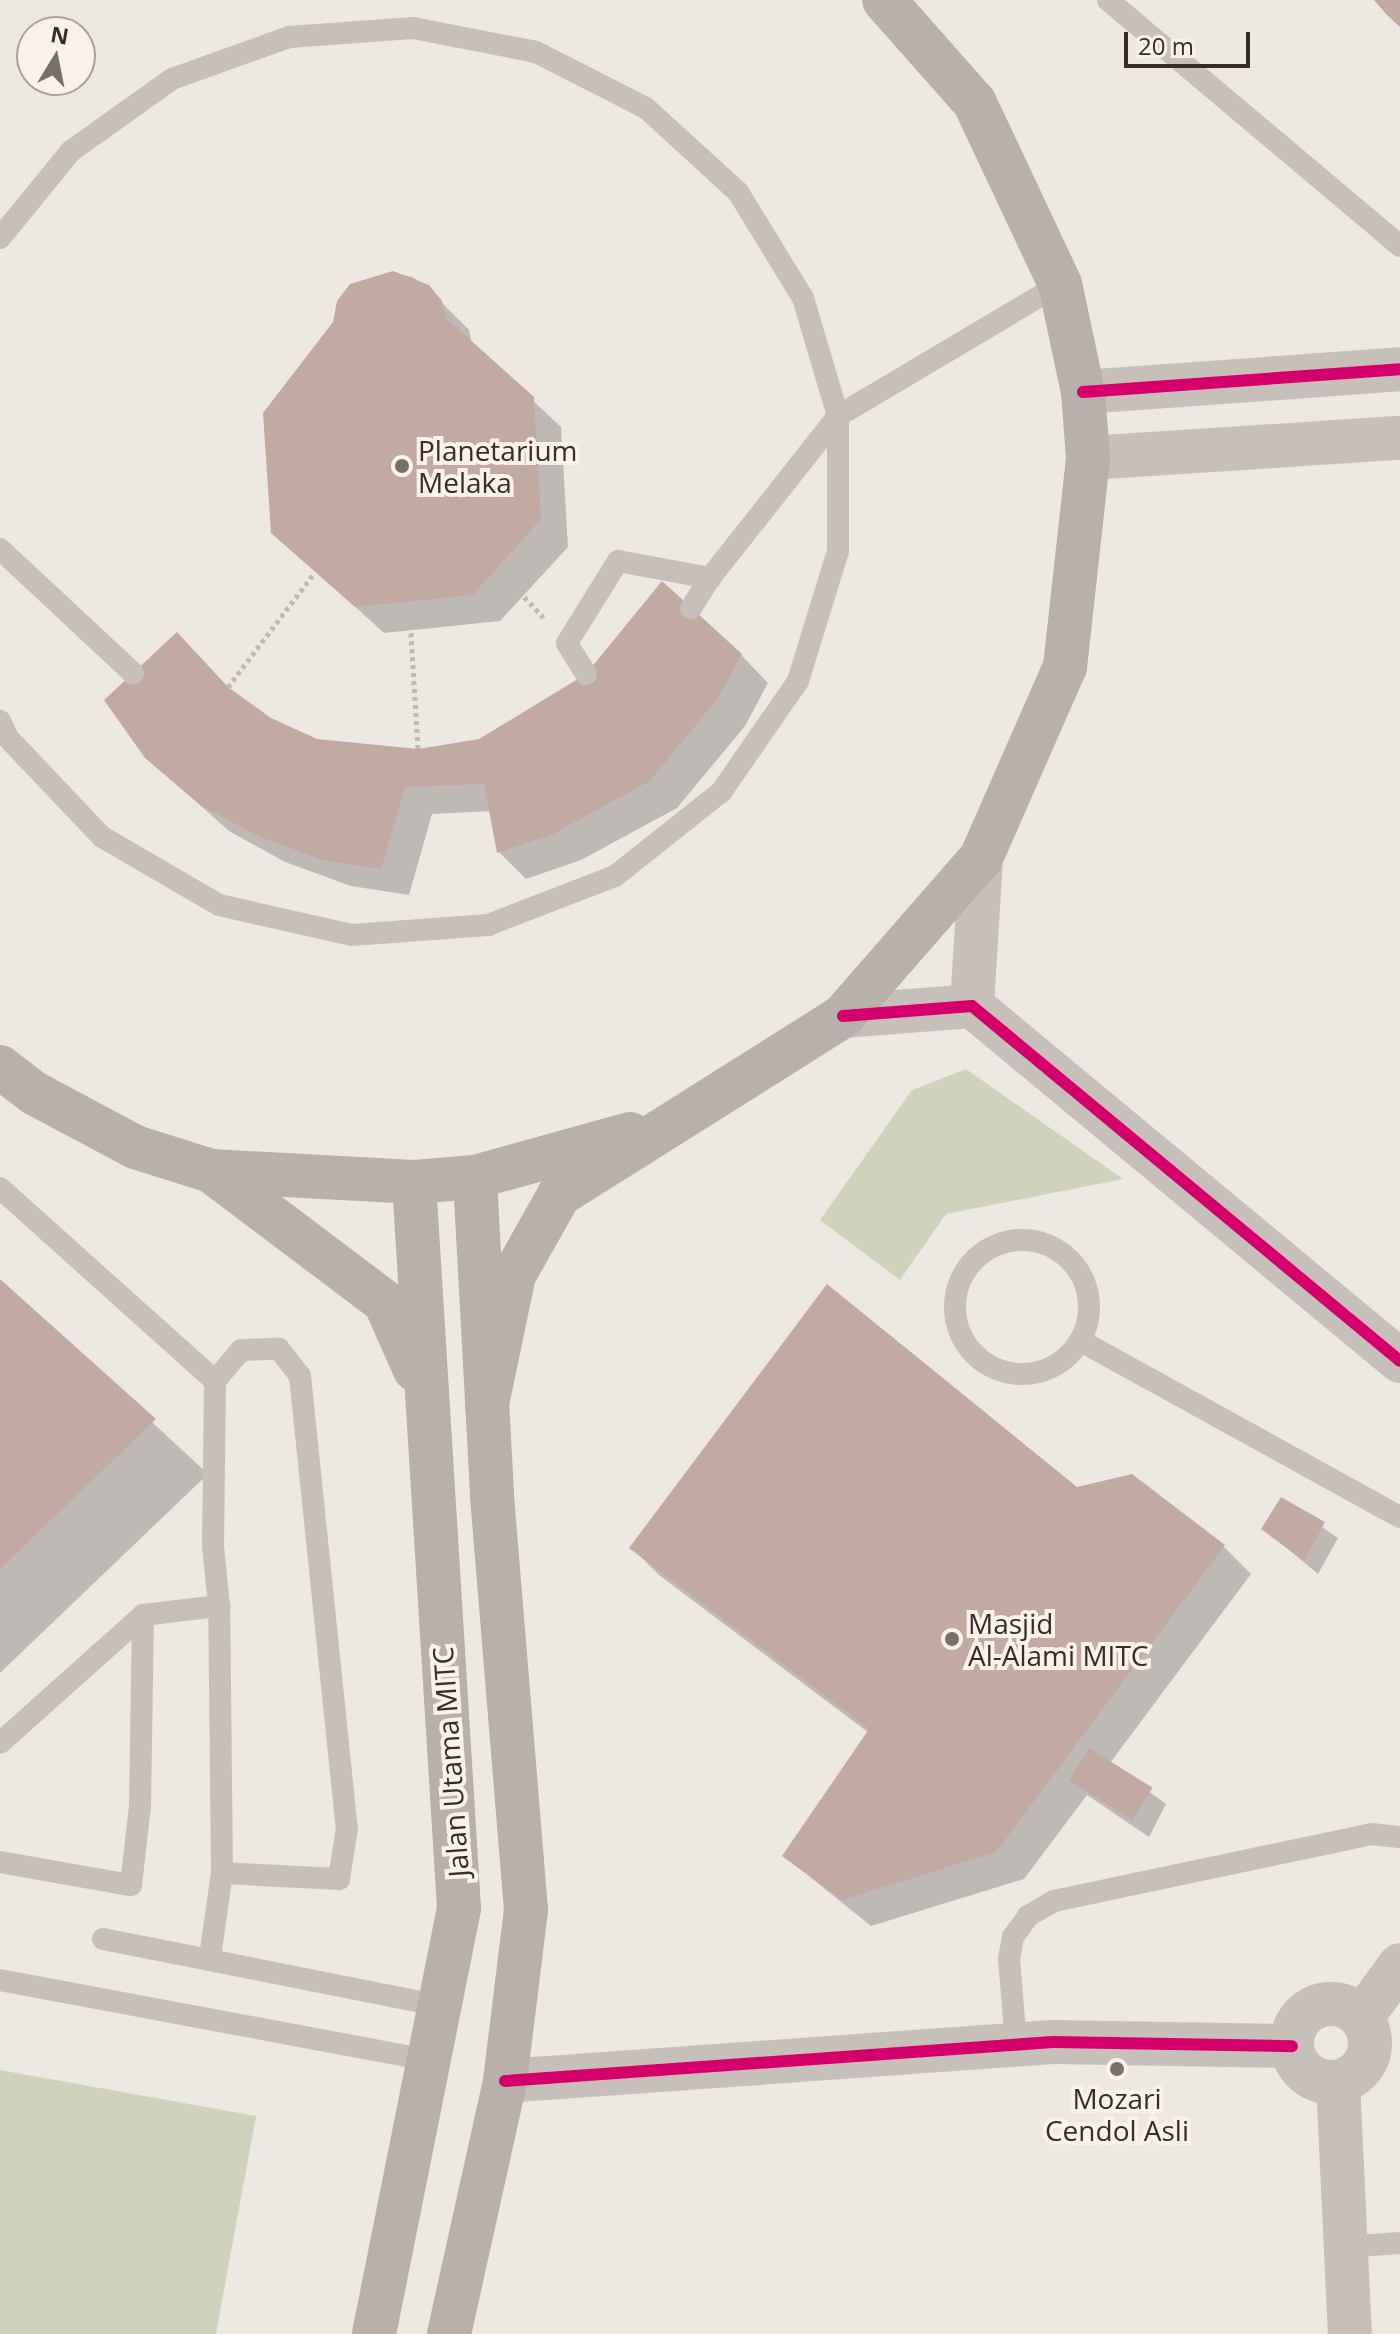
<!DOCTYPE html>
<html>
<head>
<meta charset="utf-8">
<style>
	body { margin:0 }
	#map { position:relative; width:1400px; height:2334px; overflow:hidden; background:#eee8e2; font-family:"Open Sans",sans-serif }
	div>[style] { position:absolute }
	.green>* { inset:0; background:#d0d3bc }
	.shadow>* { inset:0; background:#0003 }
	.building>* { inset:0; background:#c2aaa3; transform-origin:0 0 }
	.path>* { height:5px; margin-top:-2.5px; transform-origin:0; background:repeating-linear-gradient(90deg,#c0b8b3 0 4px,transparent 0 8px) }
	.lane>* { height:22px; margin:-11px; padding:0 11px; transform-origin:11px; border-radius:11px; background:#c7bfba }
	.lane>.ring { margin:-11px; padding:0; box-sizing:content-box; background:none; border:22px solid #c7bfba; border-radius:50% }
	.street>* { height:44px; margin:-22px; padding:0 22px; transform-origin:22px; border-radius:22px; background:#c7bfba }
	.street>.ring { margin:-22px; padding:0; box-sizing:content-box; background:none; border:44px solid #c7bfba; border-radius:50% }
	.secondary>* { height:44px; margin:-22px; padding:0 22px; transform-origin:22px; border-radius:22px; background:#b8b0ab }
	.cycleway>* { height:12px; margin:-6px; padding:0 6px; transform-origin:6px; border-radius:6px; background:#d6006c }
	.dots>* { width:22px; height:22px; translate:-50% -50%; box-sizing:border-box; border:4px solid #faf1ea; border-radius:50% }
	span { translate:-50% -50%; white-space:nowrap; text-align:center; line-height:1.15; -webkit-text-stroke:8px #faf1ea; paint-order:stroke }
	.poi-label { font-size:28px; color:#382c29 }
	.left { translate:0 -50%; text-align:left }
	.street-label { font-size:28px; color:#382c29 }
	.north { position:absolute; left:16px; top:16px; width:80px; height:80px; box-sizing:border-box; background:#faf1ea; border:2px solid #aca29d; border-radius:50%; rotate:10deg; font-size:22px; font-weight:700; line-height:32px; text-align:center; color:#382c29 }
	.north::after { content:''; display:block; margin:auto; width:28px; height:36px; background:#786e6a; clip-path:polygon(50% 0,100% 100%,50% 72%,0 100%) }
	.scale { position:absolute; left:1124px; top:32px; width:126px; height:36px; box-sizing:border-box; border:4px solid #382c29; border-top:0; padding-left:10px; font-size:24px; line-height:28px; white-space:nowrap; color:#382c29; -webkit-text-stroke:6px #faf1ea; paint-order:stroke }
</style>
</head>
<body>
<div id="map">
	<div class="green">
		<i style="clip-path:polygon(966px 1069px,1123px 1179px,946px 1214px,900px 1280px,820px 1220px,912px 1090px)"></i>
		<i style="clip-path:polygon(0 2070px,256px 2116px,216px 2334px,0 2334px)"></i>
	</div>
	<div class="shadow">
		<i style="clip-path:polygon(393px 273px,413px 277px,441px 302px,469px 330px,472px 344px,561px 427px,568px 547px,500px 621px,384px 633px,273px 532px)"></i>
		<i style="clip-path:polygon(741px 655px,768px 683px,745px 726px,677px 808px,581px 860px,526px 879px,499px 852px,492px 811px,432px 814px,409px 895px,351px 886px,285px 862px,229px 831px,146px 757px,233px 693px,270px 720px,317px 741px,418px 751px,480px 741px)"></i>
		<i style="clip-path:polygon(0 1281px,208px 1474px,0 1673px)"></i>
		<i style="clip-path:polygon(1077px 1489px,1224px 1547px,1251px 1574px,1110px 1763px,1166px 1804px,1149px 1837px,1087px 1795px,1024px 1879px,871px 1926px,784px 1856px,869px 1733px,659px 1575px,632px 1548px)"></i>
		<i style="clip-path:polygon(1281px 1499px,1338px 1538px,1318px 1574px,1264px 1529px)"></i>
	</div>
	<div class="building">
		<i style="clip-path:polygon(1374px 0,1400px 0,1400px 27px,1387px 15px)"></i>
		<i style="clip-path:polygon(393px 271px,429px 285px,442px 301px,446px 318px,534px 397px,541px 519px,473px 595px,355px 607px,271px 533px,263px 413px,333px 322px,337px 301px,350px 284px)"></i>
		<i style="clip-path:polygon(662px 581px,742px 654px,718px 698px,650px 781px,553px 834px,497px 853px,484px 784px,405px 787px,381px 869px,322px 860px,256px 835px,199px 804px,145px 758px,104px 700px,177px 632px,228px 687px,271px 718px,317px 739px,418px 749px,479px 739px,586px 674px)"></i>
		<i style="clip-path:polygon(0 1279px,156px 1419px,0 1569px)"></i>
		<i style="clip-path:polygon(827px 1284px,1077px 1487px,1132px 1474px,1225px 1545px,996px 1852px,842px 1900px,782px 1856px,869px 1729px,629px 1548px)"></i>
		<i style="clip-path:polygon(1281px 1497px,1325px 1522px,1304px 1561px,1261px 1529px)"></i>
		<i style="left:1089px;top:1748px;width:75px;height:38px;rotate:32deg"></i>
	</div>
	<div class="path">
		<i style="left:497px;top:568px;width:70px;rotate:46.7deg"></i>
		<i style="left:409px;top:601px;width:148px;rotate:86.5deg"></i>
		<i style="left:228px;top:687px;width:144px;rotate:-52.9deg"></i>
	</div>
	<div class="lane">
		<i style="left:1108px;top:0;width:382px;rotate:40.1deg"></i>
		<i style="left:0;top:238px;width:112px;rotate:-50.8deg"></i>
		<i style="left:71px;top:151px;width:124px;rotate:-35.5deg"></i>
		<i style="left:172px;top:79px;width:124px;rotate:-19.7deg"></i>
		<i style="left:289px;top:37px;width:124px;rotate:-4.2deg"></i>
		<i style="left:413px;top:28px;width:125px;rotate:11deg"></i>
		<i style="left:536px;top:52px;width:123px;rotate:27deg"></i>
		<i style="left:646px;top:108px;width:125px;rotate:42.4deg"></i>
		<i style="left:738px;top:192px;width:124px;rotate:58.5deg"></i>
		<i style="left:803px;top:298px;width:123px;rotate:73.5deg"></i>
		<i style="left:838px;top:416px;width:135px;rotate:90deg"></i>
		<i style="left:838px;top:551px;width:136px;rotate:107.1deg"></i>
		<i style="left:798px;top:681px;width:135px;rotate:124.7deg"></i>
		<i style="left:721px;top:792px;width:135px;rotate:141.6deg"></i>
		<i style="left:615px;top:876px;width:136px;rotate:158.9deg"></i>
		<i style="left:488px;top:925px;width:136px;rotate:175.8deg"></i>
		<i style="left:352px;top:935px;width:136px;rotate:-167.3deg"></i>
		<i style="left:219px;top:905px;width:135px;rotate:-149.8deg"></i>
		<i style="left:102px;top:837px;width:137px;rotate:-133.5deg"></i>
		<i style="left:8px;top:738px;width:19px;rotate:-115deg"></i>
		<i style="left:0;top:549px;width:182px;rotate:43deg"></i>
		<i style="left:691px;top:608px;width:36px;rotate:-58deg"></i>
		<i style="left:586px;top:674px;width:36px;rotate:-122deg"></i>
		<i style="left:567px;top:643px;width:97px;rotate:-58.1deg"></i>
		<i style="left:618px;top:561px;width:94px;rotate:10.5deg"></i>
		<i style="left:710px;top:578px;width:206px;rotate:-51.7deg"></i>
		<i style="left:838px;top:416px;width:258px;rotate:-30.7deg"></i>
		<i style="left:0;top:1188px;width:289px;rotate:41.9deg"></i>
		<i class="ring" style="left:955px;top:1240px;width:112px;height:112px"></i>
		<i style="left:1081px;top:1341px;width:364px;rotate:28.9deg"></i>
		<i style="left:0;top:1743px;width:192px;rotate:-41.8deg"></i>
		<i style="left:143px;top:1615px;width:77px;rotate:-6.8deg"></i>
		<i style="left:0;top:1862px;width:133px;rotate:10deg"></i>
		<i style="left:131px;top:1885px;width:80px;rotate:-83.5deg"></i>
		<i style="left:140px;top:1806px;width:191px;rotate:-89.1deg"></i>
		<i style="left:103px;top:1939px;width:346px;rotate:11.2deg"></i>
		<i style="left:210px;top:1957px;width:85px;rotate:-81.9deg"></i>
		<i style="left:222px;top:1873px;width:267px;rotate:-90.6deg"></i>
		<i style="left:219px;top:1606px;width:60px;rotate:-95.7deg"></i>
		<i style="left:213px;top:1546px;width:165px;rotate:-89.3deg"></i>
		<i style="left:215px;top:1381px;width:40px;rotate:-50deg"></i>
		<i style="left:241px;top:1350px;width:38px;rotate:-2deg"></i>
		<i style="left:279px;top:1349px;width:34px;rotate:52deg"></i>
		<i style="left:300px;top:1376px;width:454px;rotate:84.1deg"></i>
		<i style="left:347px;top:1828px;width:52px;rotate:98.9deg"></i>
		<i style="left:339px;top:1879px;width:117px;rotate:-177.1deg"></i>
		<i style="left:0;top:1980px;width:439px;rotate:10.6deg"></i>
		<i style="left:1016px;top:2044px;width:85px;rotate:-94.7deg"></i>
		<i style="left:1009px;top:1959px;width:22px;rotate:-80deg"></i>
		<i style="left:1013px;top:1937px;width:26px;rotate:-54deg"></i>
		<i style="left:1028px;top:1916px;width:30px;rotate:-30deg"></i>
		<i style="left:1054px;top:1901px;width:324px;rotate:-11.9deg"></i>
		<i style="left:1371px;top:1834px;width:29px;rotate:6deg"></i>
		<i style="left:1344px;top:2247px;width:56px;rotate:-4.1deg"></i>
	</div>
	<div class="street">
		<i style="left:1083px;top:392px;width:318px;rotate:-4.1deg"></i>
		<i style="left:1088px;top:458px;width:313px;rotate:-3.7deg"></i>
		<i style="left:972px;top:1006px;width:148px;rotate:-86.5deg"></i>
		<i style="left:843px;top:1016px;width:129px;rotate:-4.4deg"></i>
		<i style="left:972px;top:1006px;width:556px;rotate:39.67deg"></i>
		<i class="ring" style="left:1292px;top:2004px;width:34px;height:34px"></i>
		<i style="left:1362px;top:2017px;width:64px;rotate:-53.8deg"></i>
		<i style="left:505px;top:2081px;width:549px;rotate:-4.07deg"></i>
		<i style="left:1053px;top:2042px;width:239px;rotate:1deg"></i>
		<i style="left:1338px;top:2082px;width:252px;rotate:87.3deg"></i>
	</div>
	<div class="secondary">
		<i style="left:0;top:1067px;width:43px;rotate:37.4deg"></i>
		<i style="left:34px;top:1093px;width:115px;rotate:28.1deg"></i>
		<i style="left:135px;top:1147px;width:80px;rotate:17.5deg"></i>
		<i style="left:211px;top:1171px;width:203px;rotate:3.1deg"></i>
		<i style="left:414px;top:1182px;width:61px;rotate:-4.7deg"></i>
		<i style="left:475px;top:1177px;width:161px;rotate:-15.5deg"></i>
		<i style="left:211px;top:1171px;width:218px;rotate:37deg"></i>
		<i style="left:385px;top:1302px;width:74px;rotate:66.2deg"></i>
		<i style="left:487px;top:1404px;width:132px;rotate:-78.2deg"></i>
		<i style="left:514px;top:1275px;width:92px;rotate:-60.6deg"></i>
		<i style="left:559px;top:1195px;width:336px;rotate:-32.2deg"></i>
		<i style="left:843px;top:1016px;width:210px;rotate:-48.9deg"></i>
		<i style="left:981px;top:858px;width:209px;rotate:-66.3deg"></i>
		<i style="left:1065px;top:667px;width:210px;rotate:-83.7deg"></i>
		<i style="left:1088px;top:458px;width:66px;rotate:-94.3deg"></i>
		<i style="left:1083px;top:392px;width:110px;rotate:-102deg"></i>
		<i style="left:1060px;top:284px;width:200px;rotate:-115.2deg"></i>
		<i style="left:975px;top:103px;width:137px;rotate:-131.5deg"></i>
		<i style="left:374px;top:2334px;width:434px;rotate:-78.7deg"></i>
		<i style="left:459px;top:1908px;width:727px;rotate:-93.55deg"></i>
		<i style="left:449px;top:2334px;width:259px;rotate:-77.5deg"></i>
		<i style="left:505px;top:2081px;width:172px;rotate:-83deg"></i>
		<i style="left:526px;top:1910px;width:418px;rotate:-94.7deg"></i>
		<i style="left:492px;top:1493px;width:316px;rotate:-93.1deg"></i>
	</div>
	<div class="cycleway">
		<i style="left:1083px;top:392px;width:318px;rotate:-4.1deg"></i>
		<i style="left:843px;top:1016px;width:129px;rotate:-4.4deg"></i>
		<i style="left:972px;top:1006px;width:556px;rotate:39.67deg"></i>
		<i style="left:505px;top:2081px;width:549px;rotate:-4.07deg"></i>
		<i style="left:1053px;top:2042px;width:239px;rotate:1deg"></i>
	</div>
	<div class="dots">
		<i style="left:402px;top:466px;background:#786e6a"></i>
		<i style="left:952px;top:1639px;background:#786e6a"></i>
		<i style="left:1117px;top:2069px;background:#786e6a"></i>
	</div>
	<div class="poi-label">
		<span class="left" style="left:418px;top:466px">Planetarium<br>Melaka</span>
		<span class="left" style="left:968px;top:1639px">Masjid<br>Al-Alami MITC</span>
		<span style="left:1117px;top:2114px">Mozari<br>Cendol Asli</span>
	</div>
	<div class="street-label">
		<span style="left:450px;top:1762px;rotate:-94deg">Jalan Utama MITC</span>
	</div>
	<div class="north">N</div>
	<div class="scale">20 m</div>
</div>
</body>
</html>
